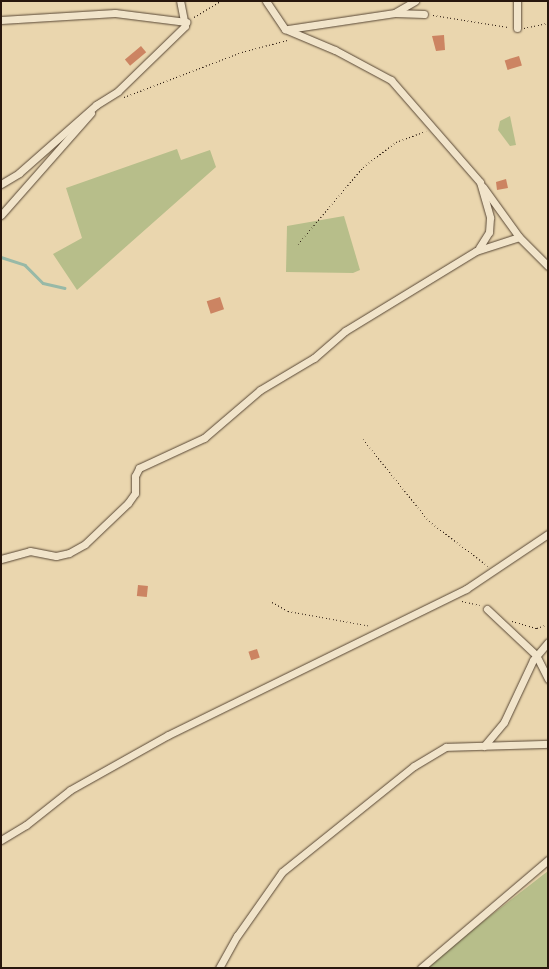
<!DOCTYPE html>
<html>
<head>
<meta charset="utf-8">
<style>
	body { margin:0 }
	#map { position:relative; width:549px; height:969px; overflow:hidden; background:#ead6ae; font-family:Vollkorn,serif }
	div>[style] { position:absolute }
	.green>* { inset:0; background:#b7be8a }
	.stream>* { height:2.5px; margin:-1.25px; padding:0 1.25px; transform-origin:1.25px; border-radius:1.25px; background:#98b9a7 }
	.building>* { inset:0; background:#cc8462; transform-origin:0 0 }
	.path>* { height:1px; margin-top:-0.5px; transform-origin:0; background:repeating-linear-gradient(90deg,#28170d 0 1px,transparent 0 3.5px) }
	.roads { filter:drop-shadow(0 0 1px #584735) drop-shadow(0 0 1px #584735) }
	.minor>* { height:7px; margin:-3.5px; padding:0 3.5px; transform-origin:3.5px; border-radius:3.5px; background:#f1e4ca }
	span { translate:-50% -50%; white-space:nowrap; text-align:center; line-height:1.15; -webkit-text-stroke:5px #f1e4ca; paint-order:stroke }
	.frame { position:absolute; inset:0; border:2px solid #28170d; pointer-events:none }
</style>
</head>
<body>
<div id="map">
	<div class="green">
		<i style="clip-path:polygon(510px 116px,516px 145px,510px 146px,498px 130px,500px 121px)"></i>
		<i style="clip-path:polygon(177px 149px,181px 160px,210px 150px,216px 167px,77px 290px,53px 254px,82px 238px,66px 188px)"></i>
		<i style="clip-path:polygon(344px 216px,360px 270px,353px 273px,286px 272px,287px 226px)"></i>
		<i style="clip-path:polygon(548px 871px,548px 968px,423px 968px)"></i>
	</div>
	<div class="stream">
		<i style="left:1px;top:257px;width:25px;rotate:18deg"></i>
		<i style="left:25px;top:265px;width:25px;rotate:45deg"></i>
		<i style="left:43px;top:283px;width:22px;rotate:13deg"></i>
	</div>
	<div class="building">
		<i style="clip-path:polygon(444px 35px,445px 50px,436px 51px,432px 36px)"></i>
		<i style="left:141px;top:46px;width:8px;height:21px;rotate:50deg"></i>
		<i style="left:519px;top:56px;width:10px;height:15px;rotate:73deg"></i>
		<i style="clip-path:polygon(506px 179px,508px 188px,497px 190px,496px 182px)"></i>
		<i style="left:220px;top:297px;width:13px;height:14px;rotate:72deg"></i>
		<i style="left:138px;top:585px;width:10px;height:11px;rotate:6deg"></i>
		<i style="left:257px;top:649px;width:9px;height:9px;rotate:72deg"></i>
	</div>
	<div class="path">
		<i style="left:433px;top:15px;width:76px;rotate:9.1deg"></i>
		<i style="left:194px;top:17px;width:31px;rotate:-31deg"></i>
		<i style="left:524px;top:28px;width:25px;rotate:-12deg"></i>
		<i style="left:124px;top:97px;width:126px;rotate:-20.9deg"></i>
		<i style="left:242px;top:52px;width:47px;rotate:-14.9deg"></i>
		<i style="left:298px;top:244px;width:101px;rotate:-49.8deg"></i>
		<i style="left:363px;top:167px;width:41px;rotate:-37.1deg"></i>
		<i style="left:396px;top:142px;width:32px;rotate:-20deg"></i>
		<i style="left:363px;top:439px;width:105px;rotate:51.2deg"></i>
		<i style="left:429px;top:521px;width:74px;rotate:37.3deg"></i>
		<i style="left:462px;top:601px;width:18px;rotate:13deg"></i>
		<i style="left:272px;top:602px;width:18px;rotate:29deg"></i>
		<i style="left:288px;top:611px;width:84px;rotate:10.2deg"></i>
		<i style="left:512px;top:621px;width:26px;rotate:16deg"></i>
		<i style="left:537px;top:628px;width:12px;rotate:-20deg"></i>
	</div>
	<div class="roads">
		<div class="minor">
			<i style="left:266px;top:1px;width:34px;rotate:56deg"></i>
			<i style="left:285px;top:29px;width:54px;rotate:22.8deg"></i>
			<i style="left:335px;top:50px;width:64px;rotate:28.2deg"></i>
			<i style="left:391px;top:80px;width:135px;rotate:48.9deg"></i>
			<i style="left:480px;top:182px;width:37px;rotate:74deg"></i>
			<i style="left:490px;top:218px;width:14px;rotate:94deg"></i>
			<i style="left:489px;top:232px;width:19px;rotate:122deg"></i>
			<i style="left:396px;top:12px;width:22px;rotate:-30deg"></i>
			<i style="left:1px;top:20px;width:114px;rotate:-3.5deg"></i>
			<i style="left:115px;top:13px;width:72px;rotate:7.2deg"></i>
			<i style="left:517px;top:28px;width:27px;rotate:-90deg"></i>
			<i style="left:288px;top:29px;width:108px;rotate:-8.5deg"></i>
			<i style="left:395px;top:13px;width:29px;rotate:2deg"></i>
			<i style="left:1px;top:184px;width:21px;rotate:-31deg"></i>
			<i style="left:19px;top:173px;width:103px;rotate:-41.4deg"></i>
			<i style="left:96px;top:105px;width:26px;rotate:-32deg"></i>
			<i style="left:118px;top:91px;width:93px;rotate:-44.1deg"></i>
			<i style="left:185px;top:26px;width:25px;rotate:-101deg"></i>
			<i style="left:483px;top:187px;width:62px;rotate:54.2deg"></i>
			<i style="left:519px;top:237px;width:41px;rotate:45deg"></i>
			<i style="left:1px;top:215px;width:136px;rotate:-48.6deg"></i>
			<i style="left:1px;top:559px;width:30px;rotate:-15deg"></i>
			<i style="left:30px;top:551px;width:26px;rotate:11deg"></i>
			<i style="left:56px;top:556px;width:13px;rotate:-13deg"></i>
			<i style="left:69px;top:553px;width:18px;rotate:-29deg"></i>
			<i style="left:85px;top:544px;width:59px;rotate:-43.6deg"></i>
			<i style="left:128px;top:503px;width:12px;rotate:-55deg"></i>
			<i style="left:135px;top:493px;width:17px;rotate:-90deg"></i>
			<i style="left:135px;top:476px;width:9px;rotate:-63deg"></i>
			<i style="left:139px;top:468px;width:72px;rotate:-24.8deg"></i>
			<i style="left:204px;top:438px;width:74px;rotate:-40.6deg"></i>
			<i style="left:260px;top:390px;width:63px;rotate:-30.7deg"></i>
			<i style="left:314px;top:358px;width:41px;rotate:-41.1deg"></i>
			<i style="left:345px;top:331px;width:153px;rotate:-31.4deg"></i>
			<i style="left:476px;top:251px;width:45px;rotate:-18deg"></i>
			<i style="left:487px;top:609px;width:67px;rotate:43.2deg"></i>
			<i style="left:536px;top:655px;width:27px;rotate:63deg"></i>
			<i style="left:484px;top:746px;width:31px;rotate:-50deg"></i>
			<i style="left:504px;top:722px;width:68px;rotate:-64.9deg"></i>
			<i style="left:533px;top:660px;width:23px;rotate:-50deg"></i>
			<i style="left:1px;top:840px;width:29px;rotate:-31deg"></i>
			<i style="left:26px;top:825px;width:56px;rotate:-38.5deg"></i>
			<i style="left:70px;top:790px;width:112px;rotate:-29.3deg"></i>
			<i style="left:168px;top:735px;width:332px;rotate:-26.1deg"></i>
			<i style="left:466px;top:589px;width:99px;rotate:-33.9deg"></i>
			<i style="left:219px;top:968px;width:37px;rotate:-61deg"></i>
			<i style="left:237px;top:936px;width:78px;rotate:-54.9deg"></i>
			<i style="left:282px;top:872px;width:169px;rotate:-38.8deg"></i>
			<i style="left:414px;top:766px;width:37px;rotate:-31deg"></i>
			<i style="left:446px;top:747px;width:102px;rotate:-1.7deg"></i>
			<i style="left:421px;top:968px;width:167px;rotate:-40.4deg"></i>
		</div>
	</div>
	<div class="frame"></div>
</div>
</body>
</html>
